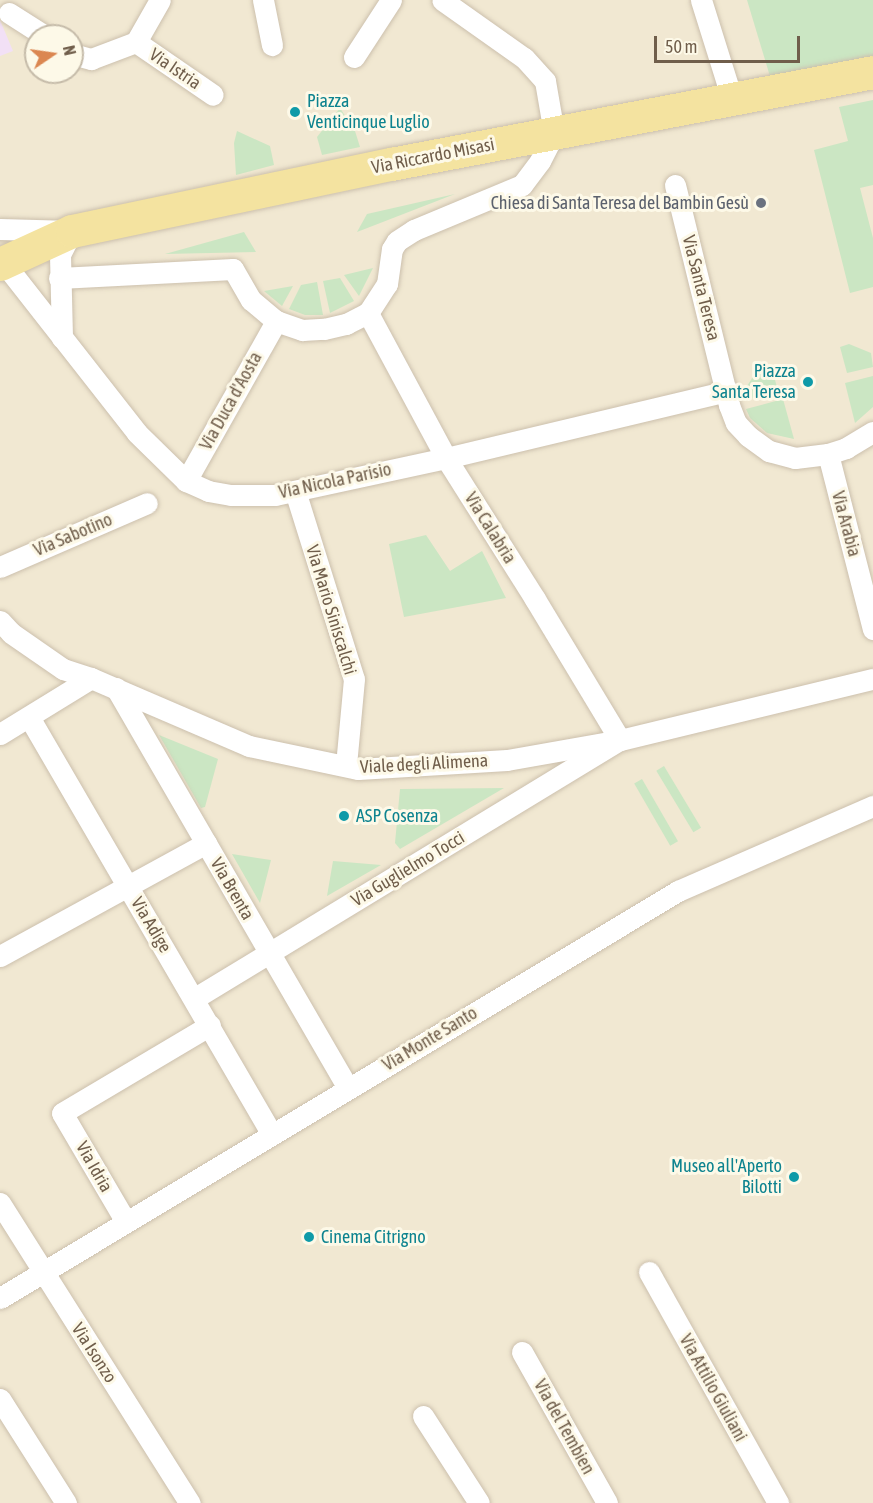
<!DOCTYPE html>
<html>
<head>
<meta charset="utf-8">
<style>
	body { margin:0 }
	#map { position:relative; width:873px; height:1503px; overflow:hidden; background:#faf5e3; font-family:"Asap Condensed",sans-serif }
	div>[style] { position:absolute }
	.residential>* { inset:0; background:#f1e8d2 }
	.education>* { inset:0; background:#f2e0f6 }
	.green>* { inset:0; background:#cbe6c3; transform-origin:0 0 }
	.roads { filter:drop-shadow(0 0 2px #ccc0ad) drop-shadow(0 0 2px #ccc0ad) }
	.street>* { height:21px; margin:-10.5px; padding:0 10.5px; transform-origin:10.5px; border-radius:10.5px; background:#fff }
	.primary>* { height:33px; margin:-16.5px; padding:0 16.5px; transform-origin:16.5px; border-radius:16.5px; background:#f4e3a0 }
	.dots>* { width:16px; height:16px; translate:-50% -50%; box-sizing:border-box; border:3px solid #fdf9e8; border-radius:50% }
	span { translate:-50% -50%; white-space:nowrap; text-align:center; line-height:1.15; -webkit-text-stroke:6px #fdf9e8; paint-order:stroke }
	.street-label { font-size:18px; color:#705e4b }
	.culture-label { font-size:18px; color:#0d838f }
	.left { translate:0 -50%; text-align:left }
	.right { translate:-100% -50%; text-align:right }
	.worship-label { font-size:18px; color:#5b616d }
	.north { position:absolute; left:24px; top:24px; width:60px; height:60px; box-sizing:border-box; background:#fdf9e8; border:2px solid #c5bba9; border-radius:50%; rotate:77deg; font-size:16px; font-weight:700; line-height:24px; text-align:center; color:#705e4b }
	.north::after { content:''; display:block; margin:auto; width:21px; height:27px; background:#db8751; clip-path:polygon(50% 0,100% 100%,50% 72%,0 100%) }
	.scale { position:absolute; left:654px; top:36px; width:146px; height:27px; box-sizing:border-box; border:3px solid #705e4b; border-top:0; padding-left:8px; font-size:18px; line-height:21px; white-space:nowrap; color:#705e4b; -webkit-text-stroke:4px #fdf9e8; paint-order:stroke }
</style>
</head>
<body>
<div id="map">
	<div class="residential">
		<i style="clip-path:polygon(evenodd,0 0,873px 0,873px 1503px,0 1503px,0 0,36px 36px,72px 36px,72px 72px,36px 72px,36px 36px)"></i>
	</div>
	<div class="education">
		<i style="clip-path:polygon(0 20px,13px 51px,0 56px)"></i>
	</div>
	<div class="green">
		<i style="clip-path:polygon(747px 0,873px 0,873px 57px,772px 83px)"></i>
		<i style="clip-path:polygon(873px 100px,873px 185px,860px 188px,873px 238px,873px 287px,850px 293px,814px 150px,848px 141px,839px 107px)"></i>
		<i style="clip-path:polygon(340px 108px,355px 131px,360px 147px,322px 155px,317px 137px)"></i>
		<i style="clip-path:polygon(237px 131px,270px 146px,274px 165px,236px 175px,234px 143px)"></i>
		<i style="clip-path:polygon(455px 194px,357px 232px,367px 214px)"></i>
		<i style="clip-path:polygon(244px 232px,256px 252px,165px 254px)"></i>
		<i style="clip-path:polygon(373px 268px,359px 296px,344px 275px)"></i>
		<i style="clip-path:polygon(340px 278px,354px 301px,330px 313px,323px 281px)"></i>
		<i style="clip-path:polygon(317px 282px,323px 315px,305px 315px,289px 309px,301px 285px)"></i>
		<i style="clip-path:polygon(293px 286px,282px 306px,264px 291px)"></i>
		<i style="clip-path:polygon(849px 344px,871px 353px,873px 367px,847px 373px,840px 347px)"></i>
		<i style="clip-path:polygon(771px 365px,778px 391px,745px 400px,747px 386px,756px 372px)"></i>
		<i style="clip-path:polygon(873px 376px,873px 407px,855px 423px,845px 383px)"></i>
		<i style="clip-path:polygon(783px 399px,794px 439px,767px 433px,750px 418px,746px 409px)"></i>
		<i style="clip-path:polygon(426px 535px,450px 571px,482px 551px,506px 598px,404px 617px,389px 544px)"></i>
		<i style="clip-path:polygon(159px 735px,218px 759px,205px 807px,201px 808px)"></i>
		<i style="left:664px;top:766px;width:72px;height:9px;rotate:59deg"></i>
		<i style="left:642px;top:779px;width:72px;height:9px;rotate:60deg"></i>
		<i style="clip-path:polygon(504px 788px,400px 849px,395px 843px,400px 789px)"></i>
		<i style="clip-path:polygon(232px 854px,271px 860px,260px 903px)"></i>
		<i style="clip-path:polygon(333px 861px,381px 865px,327px 896px)"></i>
	</div>
	<div class="roads">
		<div class="street">
			<i style="left:263px;top:0;width:46px;rotate:78.7deg"></i>
			<i style="left:701px;top:0;width:104px;rotate:72.6deg"></i>
			<i style="left:9px;top:13px;width:43px;rotate:32.6deg"></i>
			<i style="left:136px;top:42px;width:93px;rotate:34.5deg"></i>
			<i style="left:136px;top:42px;width:48px;rotate:-60.3deg"></i>
			<i style="left:72px;top:54px;width:20px;rotate:15deg"></i>
			<i style="left:91px;top:59px;width:48px;rotate:-20.7deg"></i>
			<i style="left:354px;top:57px;width:68px;rotate:-57deg"></i>
			<i style="left:675px;top:185px;width:227px;rotate:76.2deg"></i>
			<i style="left:729px;top:405px;width:19px;rotate:69deg"></i>
			<i style="left:736px;top:423px;width:18px;rotate:47deg"></i>
			<i style="left:748px;top:436px;width:26px;rotate:36deg"></i>
			<i style="left:769px;top:451px;width:27px;rotate:15deg"></i>
			<i style="left:795px;top:458px;width:33px;rotate:-7deg"></i>
			<i style="left:828px;top:454px;width:19px;rotate:-18deg"></i>
			<i style="left:846px;top:448px;width:31px;rotate:-31deg"></i>
			<i style="left:0;top:229px;width:72px;rotate:1.6deg"></i>
			<i style="left:72px;top:231px;width:27px;rotate:117deg"></i>
			<i style="left:60px;top:255px;width:83px;rotate:88.6deg"></i>
			<i style="left:0;top:258px;width:222px;rotate:51.9deg"></i>
			<i style="left:137px;top:433px;width:69px;rotate:44.4deg"></i>
			<i style="left:186px;top:481px;width:24px;rotate:24deg"></i>
			<i style="left:208px;top:491px;width:23px;rotate:10deg"></i>
			<i style="left:231px;top:495px;width:44px"></i>
			<i style="left:275px;top:495px;width:175px;rotate:-12.2deg"></i>
			<i style="left:446px;top:458px;width:290px;rotate:-13.4deg"></i>
			<i style="left:59px;top:278px;width:174px;rotate:-3deg"></i>
			<i style="left:233px;top:269px;width:36px;rotate:60deg"></i>
			<i style="left:251px;top:300px;width:33px;rotate:40deg"></i>
			<i style="left:276px;top:321px;width:28px;rotate:19deg"></i>
			<i style="left:302px;top:330px;width:22px;rotate:-3deg"></i>
			<i style="left:324px;top:329px;width:23px;rotate:-13deg"></i>
			<i style="left:346px;top:324px;width:25px;rotate:-27deg"></i>
			<i style="left:368px;top:313px;width:35px;rotate:-57deg"></i>
			<i style="left:387px;top:284px;width:35px;rotate:-82deg"></i>
			<i style="left:392px;top:249px;width:9px;rotate:-58deg"></i>
			<i style="left:397px;top:241px;width:20px;rotate:-33deg"></i>
			<i style="left:414px;top:230px;width:117px;rotate:-22.6deg"></i>
			<i style="left:522px;top:185px;width:30px;rotate:-53deg"></i>
			<i style="left:540px;top:161px;width:31px;rotate:-63deg"></i>
			<i style="left:554px;top:133px;width:53px;rotate:-99.8deg"></i>
			<i style="left:545px;top:81px;width:31px;rotate:-132deg"></i>
			<i style="left:524px;top:58px;width:100px;rotate:-144.7deg"></i>
			<i style="left:828px;top:454px;width:181px;rotate:75.6deg"></i>
			<i style="left:186px;top:481px;width:184px;rotate:-60.6deg"></i>
			<i style="left:295px;top:491px;width:197px;rotate:72.6deg"></i>
			<i style="left:354px;top:679px;width:87px;rotate:95.3deg"></i>
			<i style="left:0;top:567px;width:160px;rotate:-23.5deg"></i>
			<i style="left:0;top:621px;width:16px;rotate:47deg"></i>
			<i style="left:11px;top:633px;width:63px;rotate:34.7deg"></i>
			<i style="left:63px;top:669px;width:29px;rotate:18deg"></i>
			<i style="left:91px;top:678px;width:172px;rotate:23.3deg"></i>
			<i style="left:249px;top:746px;width:111px;rotate:11.9deg"></i>
			<i style="left:358px;top:769px;width:149px;rotate:-3.5deg"></i>
			<i style="left:507px;top:760px;width:115px;rotate:-10deg"></i>
			<i style="left:620px;top:740px;width:260px;rotate:-13.6deg"></i>
			<i style="left:116px;top:688px;width:463px;rotate:59.9deg"></i>
			<i style="left:29px;top:717px;width:483px;rotate:59.8deg"></i>
			<i style="left:0;top:734px;width:107px;rotate:-31.6deg"></i>
			<i style="left:0;top:956px;width:235px;rotate:-28.7deg"></i>
			<i style="left:195px;top:998px;width:497px;rotate:-31.3deg"></i>
			<i style="left:620px;top:740px;width:165px;rotate:-121.1deg"></i>
			<i style="left:535px;top:599px;width:167px;rotate:-122.3deg"></i>
			<i style="left:446px;top:458px;width:165px;rotate:-118.3deg"></i>
			<i style="left:0;top:1203px;width:355px;rotate:57.7deg"></i>
			<i style="left:126px;top:1222px;width:126px;rotate:-120.4deg"></i>
			<i style="left:62px;top:1113px;width:172px;rotate:-30.7deg"></i>
			<i style="left:649px;top:1272px;width:265px;rotate:60.8deg"></i>
			<i style="left:0;top:1298px;width:791px;rotate:-30.98deg"></i>
			<i style="left:678px;top:891px;width:213px;rotate:-23.6deg"></i>
			<i style="left:522px;top:1352px;width:173px;rotate:60.6deg"></i>
			<i style="left:0;top:1399px;width:123px;rotate:57.6deg"></i>
			<i style="left:423px;top:1416px;width:103px;rotate:57.2deg"></i>
		</div>
		<div class="primary">
			<i style="left:0;top:264px;width:79px;rotate:-24.6deg"></i>
			<i style="left:72px;top:231px;width:326px;rotate:-11.9deg"></i>
			<i style="left:391px;top:164px;width:491px;rotate:-10.8deg"></i>
		</div>
	</div>
	<div class="dots">
		<i style="left:295px;top:112px;background:#0f9aa8"></i>
		<i style="left:761px;top:203px;background:#6b7280"></i>
		<i style="left:808px;top:382px;background:#0f9aa8"></i>
		<i style="left:344px;top:816px;background:#0f9aa8"></i>
		<i style="left:794px;top:1177px;background:#0f9aa8"></i>
		<i style="left:309px;top:1237px;background:#0f9aa8"></i>
	</div>
	<div class="street-label">
		<span style="left:175px;top:69px;rotate:34deg">Via Istria</span>
		<span style="left:433px;top:156px;rotate:-11deg">Via Riccardo Misasi</span>
		<span style="left:701px;top:288px;rotate:76deg">Via Santa Teresa</span>
		<span style="left:231px;top:401px;rotate:-61deg">Via Duca d'Aosta</span>
		<span style="left:335px;top:481px;rotate:-12deg">Via Nicola Parisio</span>
		<span style="left:846px;top:524px;rotate:75deg">Via Arabia</span>
		<span style="left:490px;top:528px;rotate:58deg">Via Calabria</span>
		<span style="left:73px;top:535px;rotate:-23deg">Via Sabotino</span>
		<span style="left:331px;top:610px;rotate:73deg">Via Mario Siniscalchi</span>
		<span style="left:424px;top:764px;rotate:-3deg">Viale degli Alimena</span>
		<span style="left:408px;top:869px;rotate:-31deg">Via Guglielmo Tocci</span>
		<span style="left:232px;top:889px;rotate:60deg">Via Brenta</span>
		<span style="left:151px;top:925px;rotate:59deg">Via Adige</span>
		<span style="left:430px;top:1039px;rotate:-31deg">Via Monte Santo</span>
		<span style="left:94px;top:1167px;rotate:60deg">Via Idria</span>
		<span style="left:94px;top:1353px;rotate:57deg">Via Isonzo</span>
		<span style="left:713px;top:1388px;rotate:61deg">Via Attilio Giuliani</span>
		<span style="left:564px;top:1427px;rotate:61deg">Via del Tembien</span>
	</div>
	<div class="culture-label">
		<span class="left" style="left:307px;top:112px">Piazza<br>Venticinque Luglio</span>
		<span class="right" style="left:796px;top:382px">Piazza<br>Santa Teresa</span>
		<span class="left" style="left:356px;top:816px">ASP Cosenza</span>
		<span class="right" style="left:782px;top:1177px">Museo all'Aperto<br>Bilotti</span>
		<span class="left" style="left:321px;top:1237px">Cinema Citrigno</span>
	</div>
	<div class="worship-label">
		<span class="right" style="left:749px;top:203px">Chiesa di Santa Teresa del Bambin Gesù</span>
	</div>
	<div class="north">N</div>
	<div class="scale">50 m</div>
</div>
</body>
</html>
